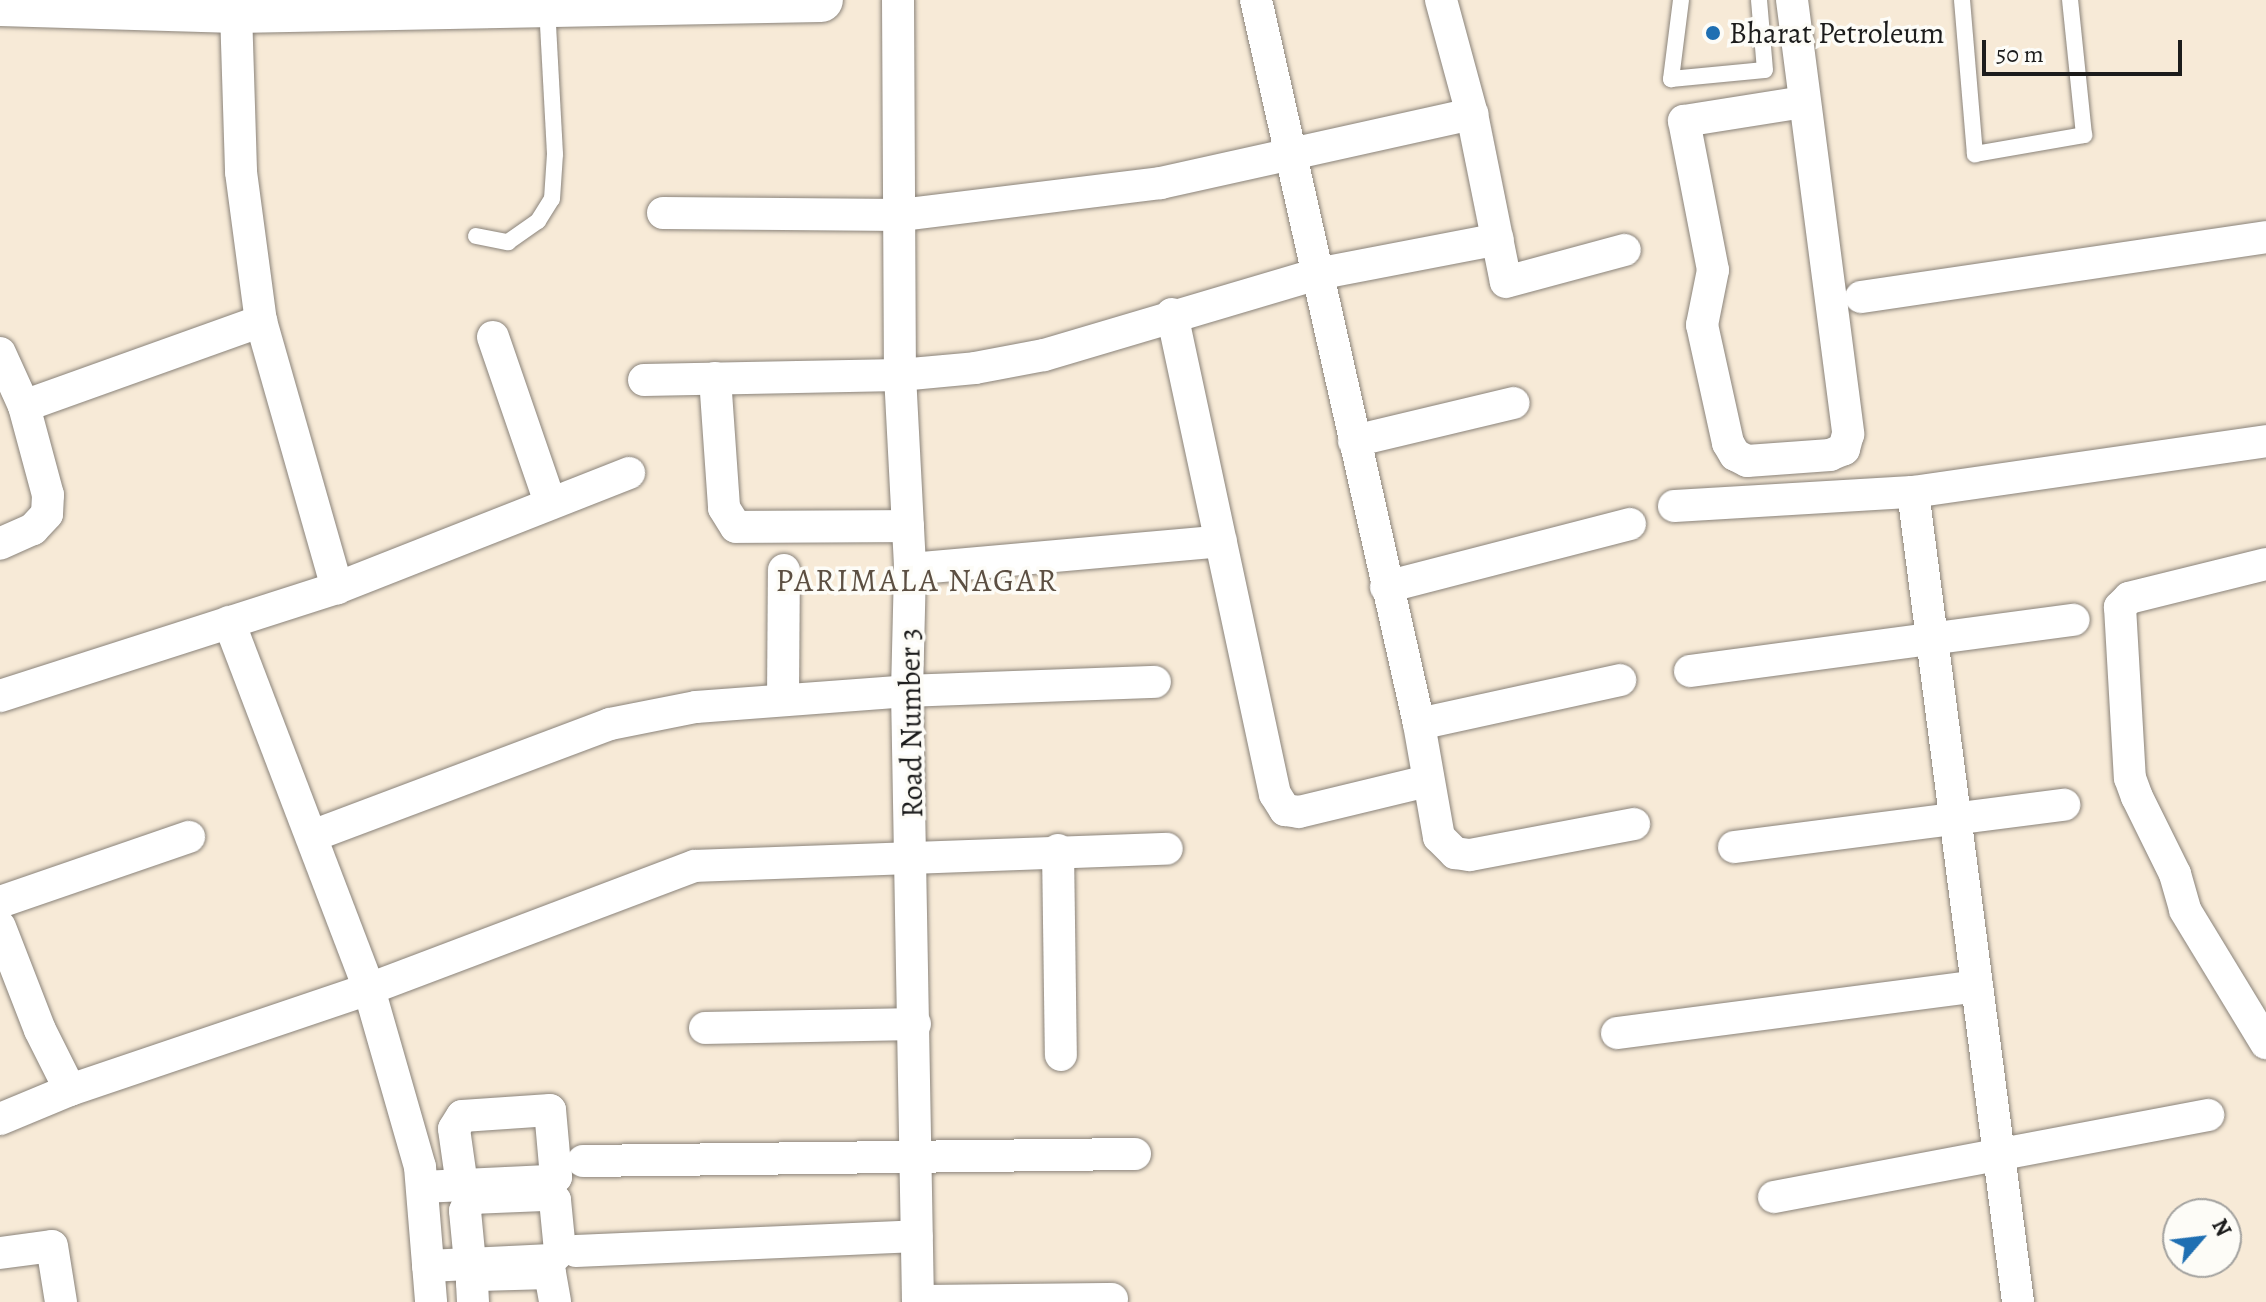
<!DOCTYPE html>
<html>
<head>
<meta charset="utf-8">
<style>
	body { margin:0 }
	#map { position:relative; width:2266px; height:1302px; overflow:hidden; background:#f7ead7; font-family:Alegreya,serif }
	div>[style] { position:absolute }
	.roads { filter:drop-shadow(0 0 2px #8a837a) drop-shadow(0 0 2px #8a837a) }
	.lane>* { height:16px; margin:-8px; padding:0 8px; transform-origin:8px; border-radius:8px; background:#fff }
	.street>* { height:32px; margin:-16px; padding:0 16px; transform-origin:16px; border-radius:16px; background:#fff }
	.secondary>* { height:44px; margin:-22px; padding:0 22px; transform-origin:22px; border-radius:22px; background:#fff }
	.dots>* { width:22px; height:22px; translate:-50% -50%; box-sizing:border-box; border:4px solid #fdfcf7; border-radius:50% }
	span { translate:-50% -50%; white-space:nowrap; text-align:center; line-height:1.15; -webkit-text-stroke:7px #fdfcf7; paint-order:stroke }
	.poi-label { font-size:30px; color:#1c1c1c }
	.left { translate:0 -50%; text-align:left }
	.street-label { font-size:30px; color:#1c1c1c }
	.neighbourhood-label { font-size:32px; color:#5c4f42; letter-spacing:2px }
	.north { position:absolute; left:2162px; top:1198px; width:80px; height:80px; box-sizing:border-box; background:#fdfcf7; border:2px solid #a3a29f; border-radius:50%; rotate:62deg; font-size:22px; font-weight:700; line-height:32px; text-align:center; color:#1c1c1c }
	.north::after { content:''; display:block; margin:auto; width:28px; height:36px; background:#1f6fb2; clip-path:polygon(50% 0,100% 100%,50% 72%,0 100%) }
	.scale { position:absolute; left:1982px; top:40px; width:200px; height:36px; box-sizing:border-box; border:4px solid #1c1c1c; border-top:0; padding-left:10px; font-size:24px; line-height:28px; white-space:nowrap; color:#1c1c1c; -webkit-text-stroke:6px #fdfcf7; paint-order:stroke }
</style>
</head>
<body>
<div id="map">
	<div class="roads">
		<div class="lane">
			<i style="left:1681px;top:0;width:80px;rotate:97.2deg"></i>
			<i style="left:1671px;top:79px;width:94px;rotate:-5.5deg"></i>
			<i style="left:1765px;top:70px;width:70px;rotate:-94.9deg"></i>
			<i style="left:1962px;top:0;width:155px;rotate:85.2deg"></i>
			<i style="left:1975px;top:154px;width:111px;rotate:-9.9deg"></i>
			<i style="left:2084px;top:135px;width:136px;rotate:-95.9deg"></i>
			<i style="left:476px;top:236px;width:33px;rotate:11deg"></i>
			<i style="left:508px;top:242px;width:37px;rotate:-35deg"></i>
			<i style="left:538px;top:221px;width:26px;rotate:-58deg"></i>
			<i style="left:552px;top:199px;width:45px;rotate:-86.2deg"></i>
			<i style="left:555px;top:154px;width:148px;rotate:-93.1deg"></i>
		</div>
		<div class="street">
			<i style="left:898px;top:0;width:375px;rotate:89.7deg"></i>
			<i style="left:900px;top:375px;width:194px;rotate:87deg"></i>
			<i style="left:910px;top:569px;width:122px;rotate:91.4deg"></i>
			<i style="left:907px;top:691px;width:611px;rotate:88.97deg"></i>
			<i style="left:1256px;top:0;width:742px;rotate:77.31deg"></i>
			<i style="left:1419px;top:724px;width:115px;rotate:80deg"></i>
			<i style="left:1439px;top:837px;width:23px;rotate:45deg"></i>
			<i style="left:1455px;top:853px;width:15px;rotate:8deg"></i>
			<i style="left:1470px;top:855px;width:167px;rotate:-10.7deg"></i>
			<i style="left:1441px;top:0;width:118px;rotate:74.8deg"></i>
			<i style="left:1472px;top:114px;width:171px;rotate:78.6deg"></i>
			<i style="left:1506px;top:282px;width:123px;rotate:-15.1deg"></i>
			<i style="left:1792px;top:0;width:438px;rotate:82.6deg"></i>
			<i style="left:1848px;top:434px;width:16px;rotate:105deg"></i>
			<i style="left:1844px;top:449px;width:15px;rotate:157deg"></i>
			<i style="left:1830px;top:455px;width:83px;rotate:175.9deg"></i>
			<i style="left:1747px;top:461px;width:13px;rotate:-153deg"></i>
			<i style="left:1735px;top:455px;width:14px;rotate:-120deg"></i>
			<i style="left:1728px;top:443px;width:121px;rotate:-102.4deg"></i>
			<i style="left:1702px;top:325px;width:56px;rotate:-78.7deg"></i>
			<i style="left:1713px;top:270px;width:152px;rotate:-101deg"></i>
			<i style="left:1684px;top:121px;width:121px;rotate:-9deg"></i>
			<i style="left:236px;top:11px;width:161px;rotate:88.2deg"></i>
			<i style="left:241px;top:172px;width:150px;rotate:82.4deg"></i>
			<i style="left:261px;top:321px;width:278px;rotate:74.1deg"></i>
			<i style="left:663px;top:213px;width:238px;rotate:0.5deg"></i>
			<i style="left:901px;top:215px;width:262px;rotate:-7deg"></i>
			<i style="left:1161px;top:183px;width:319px;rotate:-12.5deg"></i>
			<i style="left:1861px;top:297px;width:409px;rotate:-8.4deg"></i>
			<i style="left:1172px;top:314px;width:491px;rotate:77.9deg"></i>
			<i style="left:1275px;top:794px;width:19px;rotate:58deg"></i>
			<i style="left:1285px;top:810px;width:14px;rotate:8deg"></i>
			<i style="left:1299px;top:812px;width:132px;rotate:-13.6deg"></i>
			<i style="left:493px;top:337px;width:176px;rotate:71deg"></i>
			<i style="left:0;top:353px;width:58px;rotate:65.6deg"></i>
			<i style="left:24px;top:406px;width:92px;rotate:74.9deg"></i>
			<i style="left:48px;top:495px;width:19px;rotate:93deg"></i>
			<i style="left:47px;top:514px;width:21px;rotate:133deg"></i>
			<i style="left:33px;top:529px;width:36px;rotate:156deg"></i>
			<i style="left:715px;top:378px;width:130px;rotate:86deg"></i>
			<i style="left:724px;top:508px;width:22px;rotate:58deg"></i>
			<i style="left:736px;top:527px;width:172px;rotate:-0.3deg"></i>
			<i style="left:644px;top:380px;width:256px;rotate:-1.1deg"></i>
			<i style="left:900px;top:375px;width:75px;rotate:-5.3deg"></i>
			<i style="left:975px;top:368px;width:70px;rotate:-10.7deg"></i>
			<i style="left:1044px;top:355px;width:285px;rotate:-16.5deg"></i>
			<i style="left:1317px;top:274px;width:184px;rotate:-10.9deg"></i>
			<i style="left:24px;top:406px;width:252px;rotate:-19.7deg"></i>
			<i style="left:1354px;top:441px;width:164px;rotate:-13.4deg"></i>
			<i style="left:1913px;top:492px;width:817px;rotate:82.61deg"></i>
			<i style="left:1674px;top:506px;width:239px;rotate:-3.4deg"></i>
			<i style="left:1913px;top:492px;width:357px;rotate:-8.2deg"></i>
			<i style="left:2266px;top:564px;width:141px;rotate:166.1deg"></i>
			<i style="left:2129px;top:598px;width:13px;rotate:135deg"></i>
			<i style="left:2120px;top:607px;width:171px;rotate:86.7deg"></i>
			<i style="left:2130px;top:778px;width:20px;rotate:70deg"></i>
			<i style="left:2137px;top:797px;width:86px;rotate:63.7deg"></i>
			<i style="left:2175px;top:874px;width:37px;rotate:74deg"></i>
			<i style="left:2185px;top:910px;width:156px;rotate:58.7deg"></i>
			<i style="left:910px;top:569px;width:312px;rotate:-5.1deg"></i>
			<i style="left:1386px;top:587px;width:252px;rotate:-14.5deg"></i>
			<i style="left:229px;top:622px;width:393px;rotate:69.1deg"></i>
			<i style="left:369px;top:989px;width:185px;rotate:74deg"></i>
			<i style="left:420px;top:1167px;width:135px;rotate:85.3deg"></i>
			<i style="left:1690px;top:671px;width:387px;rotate:-7.6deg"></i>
			<i style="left:0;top:696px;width:354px;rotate:-17.8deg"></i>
			<i style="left:337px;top:588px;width:314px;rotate:-21.5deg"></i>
			<i style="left:783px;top:699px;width:129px;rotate:-89.6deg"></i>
			<i style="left:1419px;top:724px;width:206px;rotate:-12.3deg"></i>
			<i style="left:312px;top:836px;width:318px;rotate:-20.6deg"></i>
			<i style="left:610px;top:724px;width:88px;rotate:-11.2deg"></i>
			<i style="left:696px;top:707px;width:212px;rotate:-4.3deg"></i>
			<i style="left:907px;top:691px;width:248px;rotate:-2.1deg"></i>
			<i style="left:1734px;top:847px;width:333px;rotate:-7.3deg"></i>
			<i style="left:1058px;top:850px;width:205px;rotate:89.2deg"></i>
			<i style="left:0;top:902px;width:200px;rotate:-19deg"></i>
			<i style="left:0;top:927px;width:110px;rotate:68.8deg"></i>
			<i style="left:40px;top:1030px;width:67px;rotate:63.4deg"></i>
			<i style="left:70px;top:1090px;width:316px;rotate:-18.7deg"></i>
			<i style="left:369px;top:989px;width:348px;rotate:-20.7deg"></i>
			<i style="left:695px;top:866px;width:472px;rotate:-2.1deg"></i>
			<i style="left:705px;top:1028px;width:210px;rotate:-1.1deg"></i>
			<i style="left:1617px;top:1033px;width:363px;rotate:-7.4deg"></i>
			<i style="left:0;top:1119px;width:76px;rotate:-22.5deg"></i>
			<i style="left:583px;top:1161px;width:552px;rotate:-0.73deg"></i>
			<i style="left:422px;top:1187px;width:126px;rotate:-2.7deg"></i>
			<i style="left:548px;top:1181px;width:9px;rotate:-27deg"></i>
			<i style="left:556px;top:1177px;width:67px;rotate:-95.1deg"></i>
			<i style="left:550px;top:1110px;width:88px;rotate:176.1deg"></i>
			<i style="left:462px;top:1116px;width:15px;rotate:122deg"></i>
			<i style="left:454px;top:1129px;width:57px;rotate:81.9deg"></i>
			<i style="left:1774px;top:1197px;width:442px;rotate:-10.7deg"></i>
			<i style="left:576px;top:1251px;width:341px;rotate:-2.5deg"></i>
			<i style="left:0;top:1253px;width:52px;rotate:-7.7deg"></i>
			<i style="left:52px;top:1246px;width:57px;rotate:80.9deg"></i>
			<i style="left:428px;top:1266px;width:123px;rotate:-2.8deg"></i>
			<i style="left:551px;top:1260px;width:13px;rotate:-45deg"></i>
			<i style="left:560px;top:1251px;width:51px;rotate:-95.6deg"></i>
			<i style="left:555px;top:1200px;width:12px;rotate:-156deg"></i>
			<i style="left:544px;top:1195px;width:73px;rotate:177.6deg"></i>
			<i style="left:471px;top:1198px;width:14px;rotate:115deg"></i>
			<i style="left:465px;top:1211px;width:52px;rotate:84.5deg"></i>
			<i style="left:918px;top:1301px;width:194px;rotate:-0.6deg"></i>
			<i style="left:473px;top:1302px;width:19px;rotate:-93deg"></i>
			<i style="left:472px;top:1283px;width:11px;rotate:-49deg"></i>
			<i style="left:479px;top:1275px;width:71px;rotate:-1.6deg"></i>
			<i style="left:550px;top:1273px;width:29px;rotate:80deg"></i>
		</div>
		<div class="secondary">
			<i style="left:0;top:4px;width:236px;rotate:1.7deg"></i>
			<i style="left:236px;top:11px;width:585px;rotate:-1.08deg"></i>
		</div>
	</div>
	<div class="dots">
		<i style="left:1713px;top:33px;background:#1f6fb2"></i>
	</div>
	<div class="poi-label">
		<span class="left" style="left:1729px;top:33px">Bharat Petroleum</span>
	</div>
	<div class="street-label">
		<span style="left:911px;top:723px;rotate:-91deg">Road Number 3</span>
	</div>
	<div class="neighbourhood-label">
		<span style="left:917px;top:580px">PARIMALA NAGAR</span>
	</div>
	<div class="north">N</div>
	<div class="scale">50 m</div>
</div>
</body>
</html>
